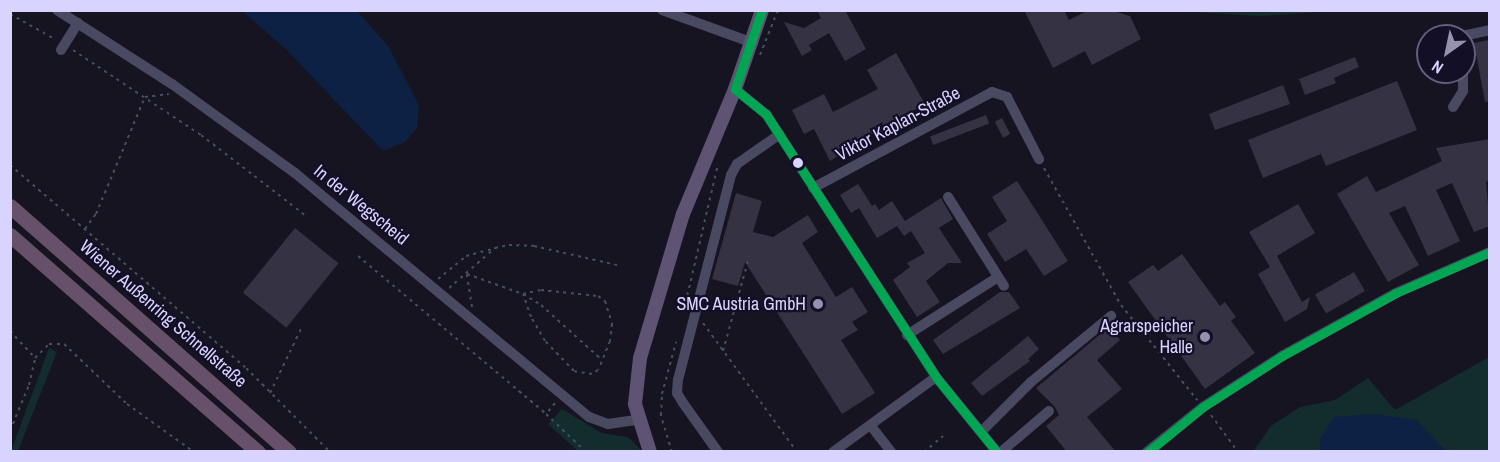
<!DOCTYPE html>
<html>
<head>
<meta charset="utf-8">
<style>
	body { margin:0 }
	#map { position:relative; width:1500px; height:462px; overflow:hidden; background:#161421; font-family:"Archivo Narrow",sans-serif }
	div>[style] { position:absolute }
	.green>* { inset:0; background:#132c2d }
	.water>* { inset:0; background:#0d2144 }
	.building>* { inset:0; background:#343243; transform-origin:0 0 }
	.path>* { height:2px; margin-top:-1px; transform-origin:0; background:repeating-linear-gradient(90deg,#44505f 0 3px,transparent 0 7.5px) }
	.minor>* { height:10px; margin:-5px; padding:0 5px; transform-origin:5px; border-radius:5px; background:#4a4962 }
	.major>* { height:14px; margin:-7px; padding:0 7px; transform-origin:7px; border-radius:7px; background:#5e5373 }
	.highway>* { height:15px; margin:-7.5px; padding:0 7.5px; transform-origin:7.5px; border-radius:7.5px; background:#67516a }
	.bus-1>* { height:9px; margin:-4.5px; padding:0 4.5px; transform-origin:4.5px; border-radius:4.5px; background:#00a651 }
	.dots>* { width:16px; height:16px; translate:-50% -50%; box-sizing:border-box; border:3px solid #130f26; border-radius:50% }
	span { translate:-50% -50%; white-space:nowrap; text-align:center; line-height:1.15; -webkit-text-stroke:4.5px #130f26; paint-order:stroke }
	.street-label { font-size:18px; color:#d9d4ff }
	.poi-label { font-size:18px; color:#d9d4ff }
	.right { translate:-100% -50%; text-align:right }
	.frame { position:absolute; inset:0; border:12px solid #d9d4ff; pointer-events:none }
	.north { position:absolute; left:1416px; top:24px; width:60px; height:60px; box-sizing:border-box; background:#130f26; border:2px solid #625e7d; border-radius:50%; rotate:213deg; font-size:16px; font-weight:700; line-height:24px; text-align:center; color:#d9d4ff }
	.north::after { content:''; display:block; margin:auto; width:21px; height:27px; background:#9591b1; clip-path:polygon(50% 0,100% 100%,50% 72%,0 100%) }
</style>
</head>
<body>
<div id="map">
	<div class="green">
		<i style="clip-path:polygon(1176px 11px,1334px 11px,1260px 16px)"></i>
		<i style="clip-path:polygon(49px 348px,57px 352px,18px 451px,11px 451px)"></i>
		<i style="clip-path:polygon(1489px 357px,1489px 451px,1445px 451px,1441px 446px,1320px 439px,1321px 451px,1253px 452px,1271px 426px,1300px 407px,1335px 400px,1368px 378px,1395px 410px)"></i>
		<i style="clip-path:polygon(562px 409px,602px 433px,628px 437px,642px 451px,578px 451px,548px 424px)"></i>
	</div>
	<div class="water">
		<i style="clip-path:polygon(242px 11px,357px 11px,388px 46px,419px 105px,417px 128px,405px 142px,383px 151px,286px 49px)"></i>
		<i style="clip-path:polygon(1373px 414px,1417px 420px,1445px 451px,1321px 451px,1320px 440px,1334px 417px)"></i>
	</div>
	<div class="building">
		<i style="clip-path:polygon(817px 10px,845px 10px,866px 49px,845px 61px,829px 33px,809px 45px,812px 50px,802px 56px,784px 22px,804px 28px,821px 18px)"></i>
		<i style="clip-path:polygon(1024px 10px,1064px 10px,1069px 20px,1089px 10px,1110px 10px,1130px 16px,1141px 39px,1092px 65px,1085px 51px,1053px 68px)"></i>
		<i style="clip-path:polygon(1489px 40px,1490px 101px,1485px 102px,1474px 43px)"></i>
		<i style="clip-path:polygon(896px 53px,925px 104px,887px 125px,890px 131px,878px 137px,876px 132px,830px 161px,814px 129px,804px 134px,792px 110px,824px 94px,833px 112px,878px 89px,867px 70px)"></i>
		<i style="clip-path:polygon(1355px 57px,1359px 67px,1334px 78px,1336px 83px,1305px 95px,1299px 79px)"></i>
		<i style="clip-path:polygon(1397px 81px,1417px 130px,1326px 166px,1321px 154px,1263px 178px,1248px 140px)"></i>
		<i style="clip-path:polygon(1283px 85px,1290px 104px,1215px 130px,1209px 114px)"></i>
		<i style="left:986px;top:115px;width:9px;height:60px;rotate:69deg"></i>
		<i style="left:1002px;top:118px;width:18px;height:8px;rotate:63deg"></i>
		<i style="clip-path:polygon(1490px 139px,1490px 180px,1486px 182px,1490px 226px,1474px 232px,1452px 183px,1436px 190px,1460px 241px,1428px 256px,1405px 206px,1389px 213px,1419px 265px,1388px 282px,1337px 194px,1367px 176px,1376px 192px,1442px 161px,1436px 148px)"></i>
		<i style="clip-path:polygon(1017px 181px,1068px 261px,1044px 276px,1026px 249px,1005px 262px,987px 234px,1007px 221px,992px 197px)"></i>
		<i style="clip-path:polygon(858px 184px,872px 206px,875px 204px,879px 210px,892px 201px,905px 221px,941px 198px,953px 219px,939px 228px,962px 263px,948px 263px,926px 281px,940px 302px,917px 317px,893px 280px,910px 267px,907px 263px,925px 253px,911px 231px,904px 236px,897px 226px,877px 238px,859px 208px,851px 213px,840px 195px)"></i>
		<i style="clip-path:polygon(736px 193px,762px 201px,753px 232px,773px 237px,808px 215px,818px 232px,802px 243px,836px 297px,852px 287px,868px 312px,852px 322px,858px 330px,841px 340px,875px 393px,842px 414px,745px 262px,738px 286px,712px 279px)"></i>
		<i style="clip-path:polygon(1298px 204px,1315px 233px,1277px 256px,1302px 302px,1310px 297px,1307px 309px,1285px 322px,1258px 274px,1270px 267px,1249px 232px)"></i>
		<i style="left:295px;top:228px;width:56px;height:83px;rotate:39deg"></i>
		<i style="clip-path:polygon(1182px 254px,1220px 306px,1225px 302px,1236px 317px,1231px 321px,1255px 353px,1205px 389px,1128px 282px,1153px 265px,1158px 271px)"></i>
		<i style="left:1354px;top:272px;width:22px;height:45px;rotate:60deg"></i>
		<i style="clip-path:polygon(1000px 292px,1009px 292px,1020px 308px,943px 354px,933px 340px)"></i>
		<i style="clip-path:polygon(1109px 327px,1120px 340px,1097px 360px,1122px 389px,1087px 417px,1116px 452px,1067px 452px,1046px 426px,1059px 415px,1055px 407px,1036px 388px)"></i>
		<i style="clip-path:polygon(1028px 336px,1039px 349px,1028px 359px,1030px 361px,982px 396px,971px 383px)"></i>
	</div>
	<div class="path">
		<i style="left:10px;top:14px;width:51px;rotate:29.1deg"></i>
		<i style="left:73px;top:50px;width:154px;rotate:33.6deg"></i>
		<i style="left:201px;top:135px;width:131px;rotate:37.6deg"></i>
		<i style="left:760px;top:55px;width:48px;rotate:-68.2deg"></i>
		<i style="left:145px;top:97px;width:24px;rotate:-7deg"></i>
		<i style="left:10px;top:165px;width:311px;rotate:40.7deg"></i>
		<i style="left:246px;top:368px;width:119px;rotate:45deg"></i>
		<i style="left:1044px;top:168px;width:157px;rotate:60.7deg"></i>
		<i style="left:1121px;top:305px;width:122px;rotate:51.3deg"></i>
		<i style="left:85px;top:229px;width:19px;rotate:-54deg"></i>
		<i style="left:96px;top:214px;width:127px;rotate:-67.3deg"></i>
		<i style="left:358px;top:256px;width:246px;rotate:40deg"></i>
		<i style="left:438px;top:279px;width:36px;rotate:-39deg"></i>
		<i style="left:466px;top:256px;width:30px;rotate:-15deg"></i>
		<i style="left:449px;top:288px;width:61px;rotate:-41deg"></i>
		<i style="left:495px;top:248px;width:14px;rotate:-12deg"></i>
		<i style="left:509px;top:245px;width:25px;rotate:2deg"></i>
		<i style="left:534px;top:246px;width:89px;rotate:12.9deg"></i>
		<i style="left:541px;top:290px;width:57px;rotate:6deg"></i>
		<i style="left:598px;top:296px;width:9px;rotate:36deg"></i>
		<i style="left:605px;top:301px;width:24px;rotate:73deg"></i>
		<i style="left:612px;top:324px;width:17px;rotate:97deg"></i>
		<i style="left:610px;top:341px;width:31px;rotate:112deg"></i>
		<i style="left:598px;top:370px;width:7px;rotate:146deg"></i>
		<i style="left:592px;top:374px;width:18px;rotate:-171deg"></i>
		<i style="left:574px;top:371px;width:42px;rotate:-134deg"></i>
		<i style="left:545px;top:341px;width:28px;rotate:-120deg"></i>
		<i style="left:531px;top:317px;width:24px;rotate:-109deg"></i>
		<i style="left:523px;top:294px;width:18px;rotate:-13deg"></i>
		<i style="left:472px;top:307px;width:33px;rotate:-99deg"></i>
		<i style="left:467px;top:274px;width:59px;rotate:19.7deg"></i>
		<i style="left:523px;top:294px;width:21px;rotate:31deg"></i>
		<i style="left:541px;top:305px;width:81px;rotate:42deg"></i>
		<i style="left:684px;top:310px;width:150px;rotate:-76.9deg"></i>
		<i style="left:703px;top:323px;width:160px;rotate:53.9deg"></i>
		<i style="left:10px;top:331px;width:37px;rotate:47deg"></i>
		<i style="left:35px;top:358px;width:20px;rotate:-45deg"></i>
		<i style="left:49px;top:344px;width:15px"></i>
		<i style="left:64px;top:344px;width:87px;rotate:43.6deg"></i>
		<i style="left:127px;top:404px;width:82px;rotate:35.6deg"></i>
		<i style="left:723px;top:351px;width:98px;rotate:-74.5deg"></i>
		<i style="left:270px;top:393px;width:71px;rotate:-64.2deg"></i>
		<i style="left:555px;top:403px;width:14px;rotate:129deg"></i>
		<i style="left:546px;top:414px;width:55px;rotate:43.5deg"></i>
		<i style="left:1211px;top:415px;width:46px;rotate:53.9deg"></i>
		<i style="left:10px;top:431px;width:50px;rotate:-67.6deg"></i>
		<i style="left:29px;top:385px;width:28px;rotate:-77deg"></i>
		<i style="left:672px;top:452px;width:39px;rotate:-107deg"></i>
		<i style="left:661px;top:415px;width:21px;rotate:-87deg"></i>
		<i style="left:662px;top:394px;width:54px;rotate:-74.9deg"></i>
		<i style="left:924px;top:452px;width:25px;rotate:-40deg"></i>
	</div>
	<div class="minor">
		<i style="left:57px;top:10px;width:137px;rotate:32.8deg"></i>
		<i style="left:172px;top:84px;width:152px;rotate:35.9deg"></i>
		<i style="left:295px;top:173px;width:382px;rotate:39.7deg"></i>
		<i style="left:589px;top:417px;width:20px;rotate:20deg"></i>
		<i style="left:608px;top:424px;width:30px;rotate:-8deg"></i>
		<i style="left:662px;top:10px;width:97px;rotate:19.9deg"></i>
		<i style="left:1464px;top:41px;width:7px;rotate:-63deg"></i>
		<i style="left:1467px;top:35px;width:24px;rotate:-12deg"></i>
		<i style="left:61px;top:50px;width:32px;rotate:-58deg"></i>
		<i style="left:735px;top:89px;width:40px;rotate:39deg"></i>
		<i style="left:766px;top:114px;width:313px;rotate:57.1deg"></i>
		<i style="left:936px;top:377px;width:97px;rotate:50.9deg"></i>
		<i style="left:1453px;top:107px;width:19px;rotate:-58deg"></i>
		<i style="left:1463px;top:91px;width:19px;rotate:-90deg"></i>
		<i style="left:813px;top:188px;width:203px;rotate:-28.2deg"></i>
		<i style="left:992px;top:92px;width:16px;rotate:18deg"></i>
		<i style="left:1007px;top:97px;width:70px;rotate:62.7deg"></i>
		<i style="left:948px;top:197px;width:105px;rotate:57.8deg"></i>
		<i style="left:907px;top:335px;width:108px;rotate:-32.5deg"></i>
		<i style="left:871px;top:426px;width:33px;rotate:52deg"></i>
		<i style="left:981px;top:432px;width:71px;rotate:-45deg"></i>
		<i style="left:1031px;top:382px;width:104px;rotate:-39.5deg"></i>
		<i style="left:718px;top:452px;width:60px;rotate:-125.5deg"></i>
		<i style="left:683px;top:403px;width:12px;rotate:-121deg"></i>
		<i style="left:677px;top:393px;width:13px;rotate:-86deg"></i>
		<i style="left:678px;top:380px;width:212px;rotate:-75.5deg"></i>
		<i style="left:731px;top:175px;width:13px;rotate:-61deg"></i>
		<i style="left:737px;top:164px;width:52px;rotate:-34.9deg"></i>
		<i style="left:833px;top:452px;width:127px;rotate:-36.1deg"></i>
		<i style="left:1001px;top:452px;width:63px;rotate:-40.5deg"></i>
		<i style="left:1147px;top:452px;width:72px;rotate:-38.8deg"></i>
		<i style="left:1203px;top:407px;width:94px;rotate:-32.8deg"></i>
		<i style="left:1282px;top:356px;width:130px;rotate:-28.9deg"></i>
		<i style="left:1396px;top:293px;width:103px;rotate:-23.6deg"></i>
	</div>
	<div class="major">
		<i style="left:650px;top:452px;width:50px;rotate:-107.4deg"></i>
		<i style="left:635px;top:404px;width:46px;rotate:-83.8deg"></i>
		<i style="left:640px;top:358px;width:150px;rotate:-73.4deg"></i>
		<i style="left:683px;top:214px;width:135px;rotate:-67.4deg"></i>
		<i style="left:735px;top:89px;width:83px;rotate:-71.1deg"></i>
	</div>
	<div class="highway">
		<i style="left:10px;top:206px;width:372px;rotate:41.4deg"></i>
		<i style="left:10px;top:235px;width:330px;rotate:41.2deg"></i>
	</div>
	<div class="bus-1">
		<i style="left:735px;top:89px;width:40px;rotate:39deg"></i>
		<i style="left:766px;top:114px;width:313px;rotate:57.1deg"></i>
		<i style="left:936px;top:377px;width:97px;rotate:50.9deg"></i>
		<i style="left:735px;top:89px;width:83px;rotate:-71.1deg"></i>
		<i style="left:1148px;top:452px;width:71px;rotate:-39.3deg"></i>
		<i style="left:1203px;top:407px;width:94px;rotate:-32.8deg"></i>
		<i style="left:1282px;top:356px;width:130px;rotate:-28.9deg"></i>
		<i style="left:1396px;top:293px;width:103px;rotate:-23.6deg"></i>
	</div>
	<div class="dots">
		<i style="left:798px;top:163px;background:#d9d4ff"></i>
		<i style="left:818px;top:304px;background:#9591b1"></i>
		<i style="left:1205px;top:337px;background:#9591b1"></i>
	</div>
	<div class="street-label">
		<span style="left:898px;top:124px;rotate:-28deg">Viktor Kaplan-Straße</span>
		<span style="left:361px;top:205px;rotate:39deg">In der Wegscheid</span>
		<span style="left:163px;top:314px;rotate:41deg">Wiener Außenring Schnellstraße</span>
	</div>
	<div class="poi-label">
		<span class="right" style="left:806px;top:304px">SMC Austria GmbH</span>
		<span class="right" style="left:1193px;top:337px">Agrarspeicher<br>Halle</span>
	</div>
	<div class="frame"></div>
	<div class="north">N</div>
</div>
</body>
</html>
